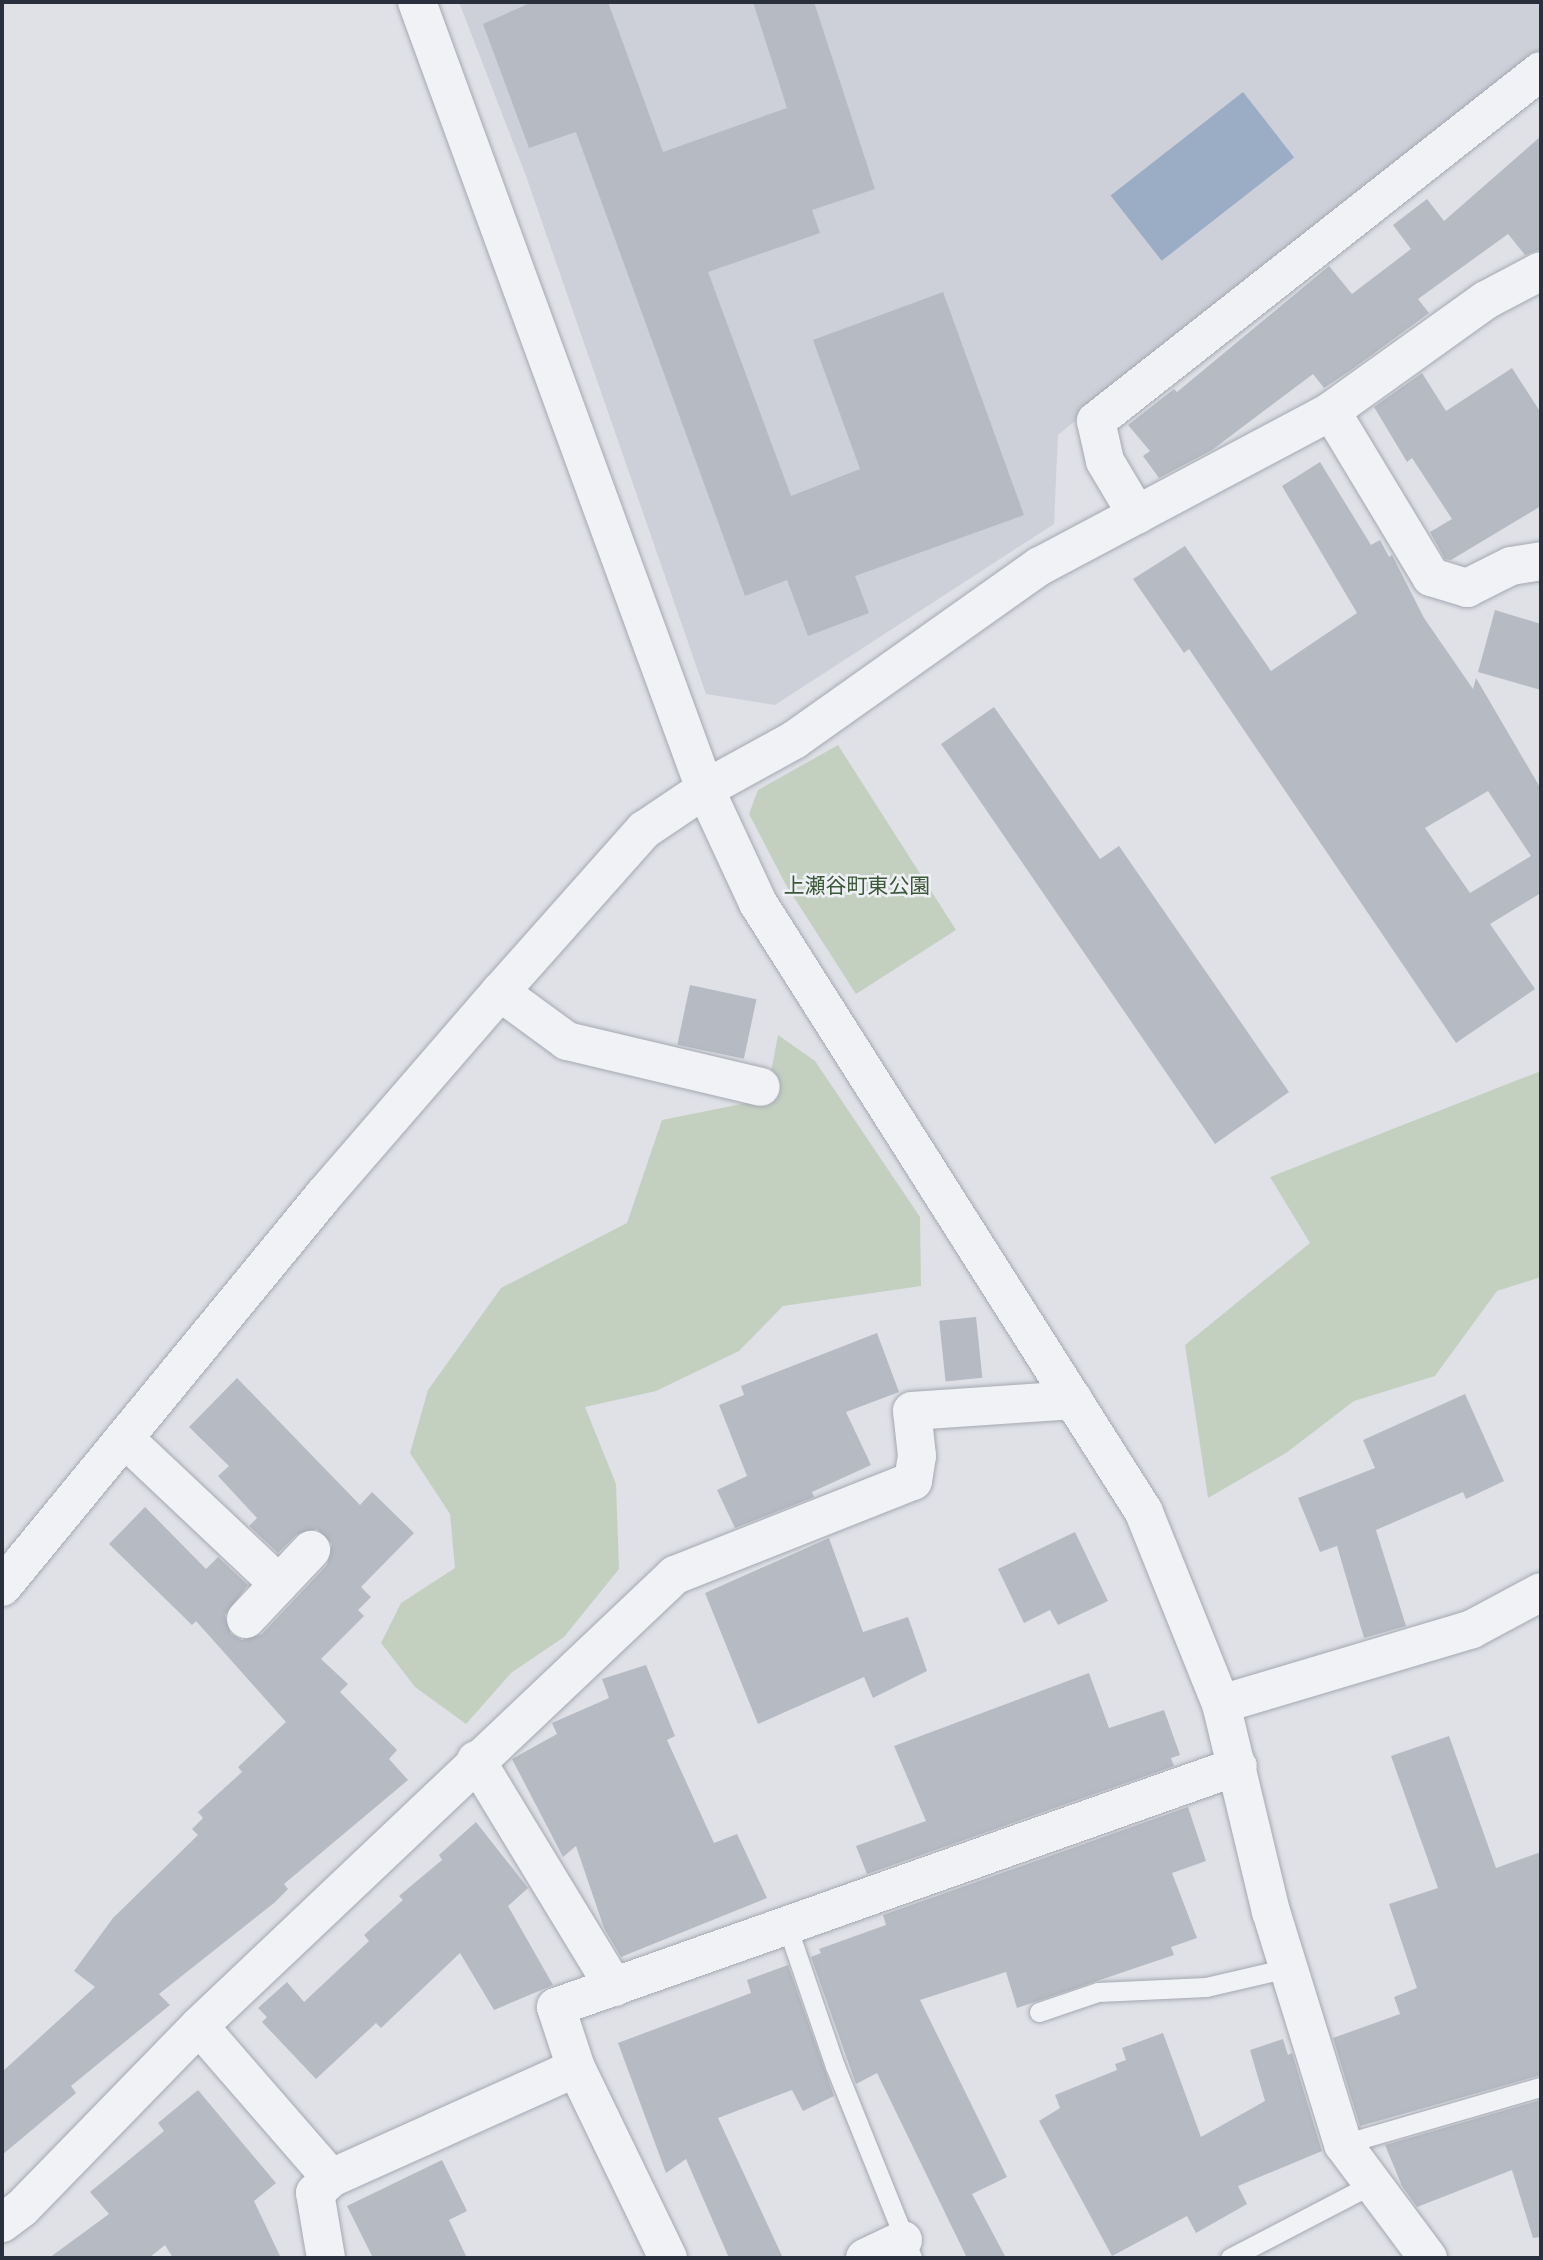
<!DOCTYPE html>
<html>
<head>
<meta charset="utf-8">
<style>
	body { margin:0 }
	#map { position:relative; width:1543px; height:2260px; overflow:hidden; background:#dfe1e7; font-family:Rubik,"Noto Sans JP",sans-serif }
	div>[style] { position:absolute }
	.built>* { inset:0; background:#cdd0d9 }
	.green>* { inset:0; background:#c3d0c0 }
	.water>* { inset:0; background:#9badc5; transform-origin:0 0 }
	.building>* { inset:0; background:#b6bac3; transform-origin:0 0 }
	.roads { filter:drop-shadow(0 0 2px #a5a8b1) drop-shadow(0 0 2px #a5a8b1) }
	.service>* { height:19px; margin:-9.5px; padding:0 9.5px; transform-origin:9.5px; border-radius:9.5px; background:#f1f2f6 }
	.minor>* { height:38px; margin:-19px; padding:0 19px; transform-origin:19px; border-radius:19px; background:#f1f2f6 }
	.tertiary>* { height:38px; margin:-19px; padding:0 19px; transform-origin:19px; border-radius:19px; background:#f1f2f6 }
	span { translate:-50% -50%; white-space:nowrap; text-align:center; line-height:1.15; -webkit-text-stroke:5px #eef0f5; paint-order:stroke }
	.park-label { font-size:21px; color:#3b5837 }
	.frame { position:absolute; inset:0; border:4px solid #292f3d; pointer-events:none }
</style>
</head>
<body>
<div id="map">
	<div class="built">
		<i style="clip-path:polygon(459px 2px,1541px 2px,1541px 53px,1259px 271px,1058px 435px,1054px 524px,775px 705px,706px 694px,526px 176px)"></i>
	</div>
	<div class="green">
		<i style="clip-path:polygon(838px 745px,956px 930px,856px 994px,786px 885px,749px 814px,758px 790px)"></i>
		<i style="clip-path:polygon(778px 1035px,815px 1061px,920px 1217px,921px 1286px,783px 1306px,739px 1351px,656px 1391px,585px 1407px,616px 1484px,619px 1569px,564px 1637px,511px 1673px,466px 1724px,415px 1687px,381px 1643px,401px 1603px,455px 1568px,450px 1514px,410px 1453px,428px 1390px,501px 1288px,627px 1223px,662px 1120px,766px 1099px)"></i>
		<i style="clip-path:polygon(1541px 1071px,1541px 1277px,1497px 1291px,1435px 1376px,1354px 1401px,1286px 1453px,1208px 1498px,1185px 1345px,1310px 1243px,1270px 1177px)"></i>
	</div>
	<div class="water">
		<i style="left:1243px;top:92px;width:83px;height:168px;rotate:52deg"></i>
	</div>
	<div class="building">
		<i style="clip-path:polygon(532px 2px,608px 2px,663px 152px,787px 108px,753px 2px,814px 2px,875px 189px,812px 210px,820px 233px,708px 272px,791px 496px,860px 469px,813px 340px,943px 292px,1024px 515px,855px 576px,869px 613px,808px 636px,787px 580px,745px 596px,576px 132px,529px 148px,483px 24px)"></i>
		<i style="clip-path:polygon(1541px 136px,1541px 249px,1525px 255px,1508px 234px,1418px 299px,1429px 313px,1351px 370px,1324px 388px,1313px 374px,1212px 450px,1159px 478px,1143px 456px,1150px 451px,1128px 425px,1174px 389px,1177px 392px,1329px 266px,1352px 294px,1411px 249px,1393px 225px,1427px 199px,1444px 221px)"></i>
		<i style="clip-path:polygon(1512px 368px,1541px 413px,1541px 506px,1451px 560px,1445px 559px,1430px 532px,1452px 519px,1412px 458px,1407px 462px,1374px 407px,1422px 373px,1446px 411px)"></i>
		<i style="clip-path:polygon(evenodd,1320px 462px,1371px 545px,1380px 540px,1389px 557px,1392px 555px,1424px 618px,1473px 689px,1476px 678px,1541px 789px,1541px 893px,1490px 924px,1535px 989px,1456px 1043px,1189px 649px,1184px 653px,1133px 579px,1185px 546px,1271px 671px,1357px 613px,1282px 486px,1320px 462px,1488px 791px,1531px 856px,1470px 893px,1425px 828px,1488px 791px)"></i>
		<i style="clip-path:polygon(1495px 610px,1541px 624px,1541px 690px,1478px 672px)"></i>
		<i style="clip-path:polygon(994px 707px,1100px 859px,1119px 846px,1289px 1092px,1215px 1144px,941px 744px)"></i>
		<i style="left:690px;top:985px;width:68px;height:61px;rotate:12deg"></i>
		<i style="left:976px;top:1317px;width:61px;height:37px;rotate:84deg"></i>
		<i style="clip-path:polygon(877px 1333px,899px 1392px,846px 1412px,871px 1465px,812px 1492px,814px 1497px,735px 1528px,717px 1490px,747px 1476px,719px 1405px,744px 1395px,741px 1386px)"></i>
		<i style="clip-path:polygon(237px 1378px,360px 1505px,372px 1492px,414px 1533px,361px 1587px,371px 1597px,358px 1610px,364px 1616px,321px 1659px,348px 1684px,340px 1692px,397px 1750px,389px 1759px,408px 1780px,284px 1884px,288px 1889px,274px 1903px,159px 1994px,170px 2005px,71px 2086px,76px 2093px,2px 2155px,2px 2072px,95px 1987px,74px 1971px,113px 1918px,198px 1835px,192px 1829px,203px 1818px,198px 1812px,242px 1772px,238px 1767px,286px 1722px,196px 1621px,192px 1625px,109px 1544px,145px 1507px,206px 1569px,218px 1557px,248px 1585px,225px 1615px,231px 1634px,242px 1640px,262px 1634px,327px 1565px,332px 1544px,317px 1529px,296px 1535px,278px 1553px,249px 1526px,257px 1518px,218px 1476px,229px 1466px,189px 1427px)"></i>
		<i style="clip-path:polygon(1465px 1394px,1504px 1481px,1466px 1499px,1463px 1492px,1376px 1530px,1406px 1626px,1364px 1638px,1337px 1546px,1320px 1552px,1298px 1498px,1375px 1468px,1363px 1440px)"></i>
		<i style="clip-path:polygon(1075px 1532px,1108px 1601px,1058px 1625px,1050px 1610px,1024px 1623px,998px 1569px)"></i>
		<i style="clip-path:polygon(829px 1538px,863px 1632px,908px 1617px,927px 1671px,873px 1698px,864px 1677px,758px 1724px,705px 1593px)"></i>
		<i style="clip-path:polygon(646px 1665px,675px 1736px,667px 1740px,714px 1843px,737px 1834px,767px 1898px,621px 1957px,604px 1928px,576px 1846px,563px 1857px,512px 1759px,557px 1734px,552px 1723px,609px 1698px,602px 1679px)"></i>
		<i style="clip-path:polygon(1089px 1673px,1109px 1728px,1164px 1710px,1180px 1755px,1171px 1758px,1174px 1766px,867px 1874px,856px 1846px,926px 1821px,894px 1746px)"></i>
		<i style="clip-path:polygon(1449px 1736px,1496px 1868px,1541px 1852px,1541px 2075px,1360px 2126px,1333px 2038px,1400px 2014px,1394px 1997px,1417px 1988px,1389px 1904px,1438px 1888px,1391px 1756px)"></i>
		<i style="clip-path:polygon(1188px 1807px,1206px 1861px,1172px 1873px,1197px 1938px,1171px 1947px,1174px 1955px,1017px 2008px,1006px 1972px,920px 2000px,1007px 2177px,972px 2194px,1006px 2258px,967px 2258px,877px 2073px,856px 2084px,811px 1957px,821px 1953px,819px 1949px,886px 1925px,883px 1915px)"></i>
		<i style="clip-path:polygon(476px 1822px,528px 1888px,508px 1906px,553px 1985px,494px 2010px,460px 1953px,381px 2028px,376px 2023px,316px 2079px,262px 2022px,267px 2017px,258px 2008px,287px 1982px,304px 2002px,369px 1941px,364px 1935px,403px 1900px,399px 1896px,442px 1860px,439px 1855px)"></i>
		<i style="clip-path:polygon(788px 1965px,834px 2096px,803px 2111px,792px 2090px,718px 2118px,783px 2258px,729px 2258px,686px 2159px,666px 2173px,618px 2043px,751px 1993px,747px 1980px)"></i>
		<i style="clip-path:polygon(1163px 2033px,1201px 2137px,1265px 2101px,1250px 2050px,1283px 2039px,1288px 2055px,1292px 2053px,1322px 2151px,1238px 2186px,1247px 2204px,1196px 2233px,1187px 2216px,1112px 2256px,1039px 2121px,1060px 2108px,1055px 2095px,1117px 2070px,1115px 2064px,1126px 2060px,1122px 2048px)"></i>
		<i style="clip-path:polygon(198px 2090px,276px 2183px,254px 2201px,281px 2258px,173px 2258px,165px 2245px,149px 2258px,49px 2258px,109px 2214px,90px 2192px,164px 2131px,158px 2123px)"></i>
		<i style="clip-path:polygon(1541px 2100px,1541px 2237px,1533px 2238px,1512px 2170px,1417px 2207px,1402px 2186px,1385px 2145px)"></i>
		<i style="clip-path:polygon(442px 2160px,467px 2211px,449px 2220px,467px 2258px,373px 2258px,347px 2206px)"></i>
	</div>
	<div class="roads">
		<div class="service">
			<i style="left:787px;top:1926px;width:148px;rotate:71.1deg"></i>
			<i style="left:835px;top:2066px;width:207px;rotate:68.1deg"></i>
			<i style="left:1039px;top:2012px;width:62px;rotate:-18.7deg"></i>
			<i style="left:1098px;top:1992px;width:108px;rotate:-2.7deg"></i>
			<i style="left:1206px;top:1987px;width:84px;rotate:-13deg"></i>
			<i style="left:1343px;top:2144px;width:206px;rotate:-16.1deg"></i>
			<i style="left:1230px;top:2258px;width:158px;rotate:-27.5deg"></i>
		</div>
		<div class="minor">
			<i style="left:1331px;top:411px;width:194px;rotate:58.9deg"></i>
			<i style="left:1431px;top:577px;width:38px;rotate:17deg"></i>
			<i style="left:1467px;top:588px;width:49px;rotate:-26.6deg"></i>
			<i style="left:1511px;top:566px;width:30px;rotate:-9deg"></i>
			<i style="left:1137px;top:515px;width:63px;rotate:-120.7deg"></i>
			<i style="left:1105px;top:461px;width:41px;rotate:-102.7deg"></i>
			<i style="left:1096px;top:421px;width:566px;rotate:-38.19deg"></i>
			<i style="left:500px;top:992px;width:83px;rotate:36.2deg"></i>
			<i style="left:567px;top:1041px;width:199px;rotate:13.3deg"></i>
			<i style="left:124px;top:1438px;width:213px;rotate:43.3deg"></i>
			<i style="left:246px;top:1619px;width:95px;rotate:-46.7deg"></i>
			<i style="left:1221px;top:1704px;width:262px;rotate:-16.6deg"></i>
			<i style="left:1472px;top:1629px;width:78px;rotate:-28.2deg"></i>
			<i style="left:476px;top:1760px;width:266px;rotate:58.7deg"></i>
			<i style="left:576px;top:2068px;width:269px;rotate:155.8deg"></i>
			<i style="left:331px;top:2178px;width:201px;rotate:-131deg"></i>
			<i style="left:199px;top:2026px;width:656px;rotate:-43.46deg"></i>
			<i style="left:675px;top:1575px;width:256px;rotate:-21.6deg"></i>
			<i style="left:913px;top:1481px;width:25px;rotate:-81deg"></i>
			<i style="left:917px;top:1456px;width:45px;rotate:-96.3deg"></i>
			<i style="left:912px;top:1411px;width:162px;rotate:-3.9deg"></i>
			<i style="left:2px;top:2223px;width:25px;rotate:-37deg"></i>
			<i style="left:22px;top:2208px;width:254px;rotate:-45.8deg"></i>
			<i style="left:326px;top:2258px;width:66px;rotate:-99.6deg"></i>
			<i style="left:315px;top:2193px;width:22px;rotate:-43deg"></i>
			<i style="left:668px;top:2258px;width:211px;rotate:-115.8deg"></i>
			<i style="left:576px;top:2068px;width:64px;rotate:-108.2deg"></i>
			<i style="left:556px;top:2007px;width:723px;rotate:-19.46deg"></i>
			<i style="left:865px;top:2258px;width:42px;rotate:-25.3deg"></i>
			<i style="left:1428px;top:2258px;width:142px;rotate:-126.7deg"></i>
			<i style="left:1343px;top:2144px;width:243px;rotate:-107.2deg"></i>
			<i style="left:1271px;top:1912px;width:214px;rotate:-103.5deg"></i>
			<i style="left:1221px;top:1704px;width:207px;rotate:-111.9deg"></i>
			<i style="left:1144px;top:1512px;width:721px;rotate:-122.37deg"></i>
			<i style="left:758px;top:903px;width:126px;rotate:-114.9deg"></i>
			<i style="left:705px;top:789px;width:102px;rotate:-28.8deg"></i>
			<i style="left:794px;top:740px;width:301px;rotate:-35.3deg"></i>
			<i style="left:1040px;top:566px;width:330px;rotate:-28deg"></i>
			<i style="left:1331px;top:411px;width:191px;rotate:-35.6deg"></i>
			<i style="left:1486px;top:300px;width:62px;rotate:-27.8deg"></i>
		</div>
		<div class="tertiary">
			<i style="left:2px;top:1587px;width:507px;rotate:-50.6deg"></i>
			<i style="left:324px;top:1195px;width:269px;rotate:-49.1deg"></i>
			<i style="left:500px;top:992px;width:217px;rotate:-48.4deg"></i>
			<i style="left:644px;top:830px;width:73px;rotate:-33.9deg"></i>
			<i style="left:705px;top:789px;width:838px;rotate:-110.1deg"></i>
		</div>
	</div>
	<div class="park-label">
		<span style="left:857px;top:886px">上瀬谷町東公園</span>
	</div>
	<div class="frame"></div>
</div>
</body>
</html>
